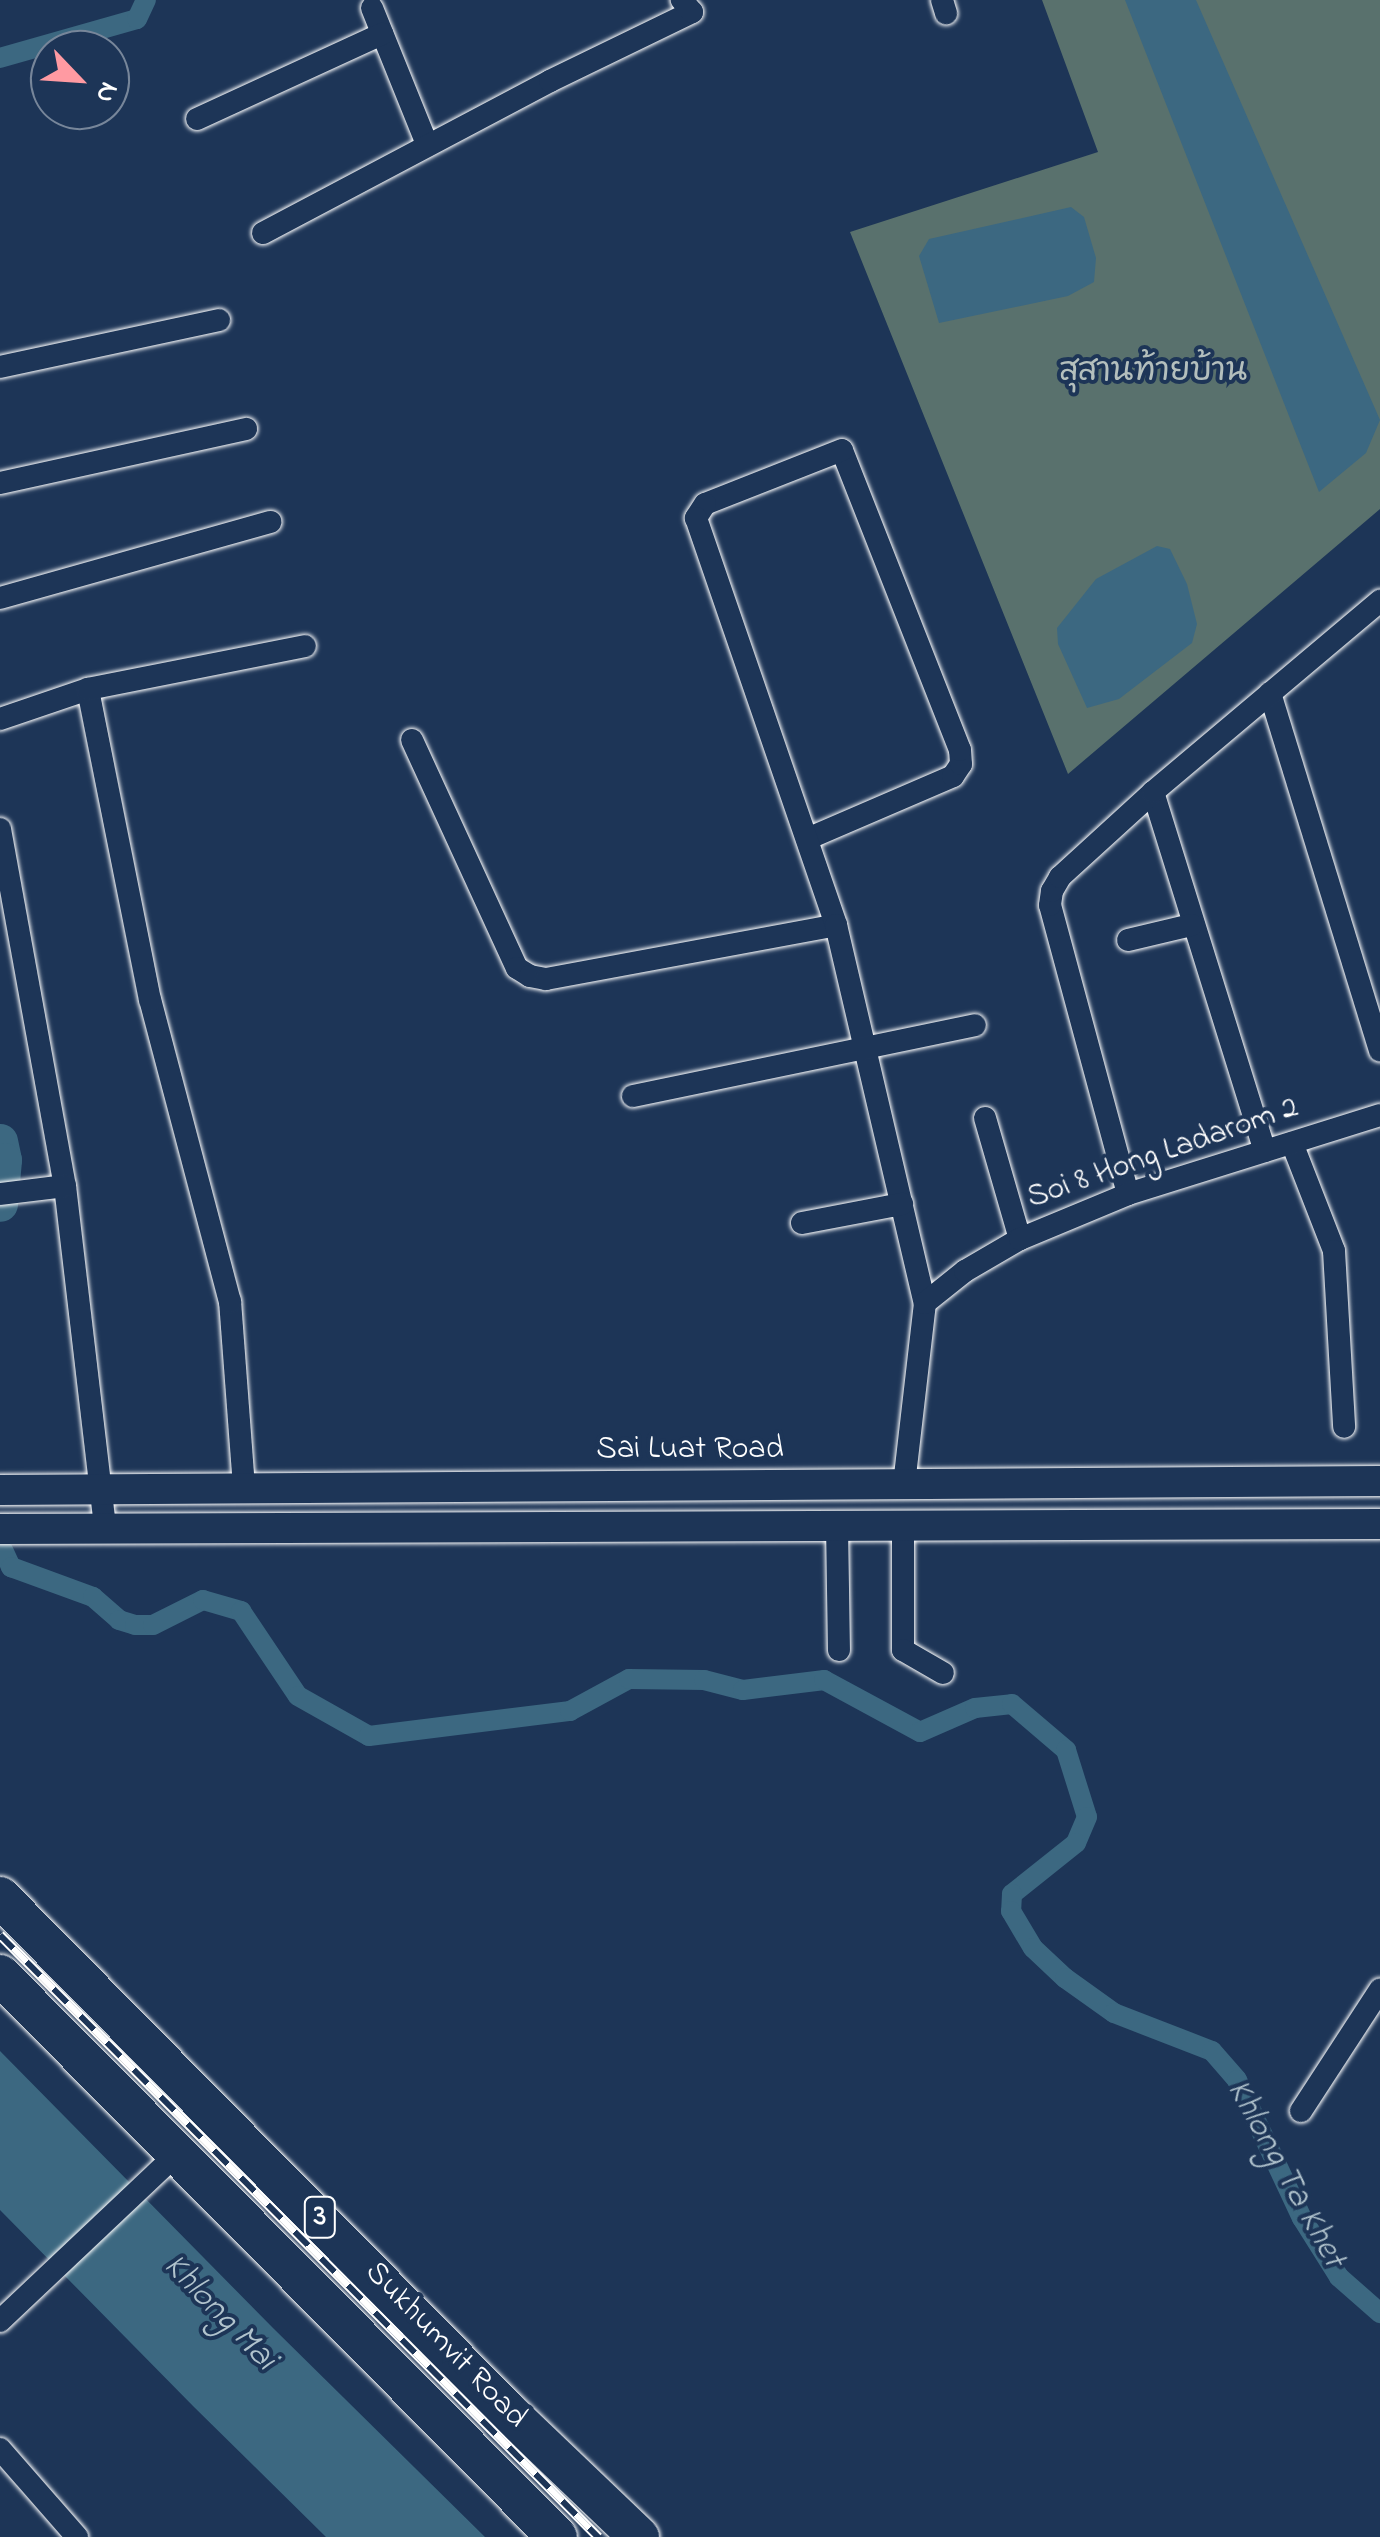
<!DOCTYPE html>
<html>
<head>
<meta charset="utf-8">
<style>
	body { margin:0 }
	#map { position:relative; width:1380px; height:2537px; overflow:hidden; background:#1d3557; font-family:"Indie Flower","Playpen Sans Thai",sans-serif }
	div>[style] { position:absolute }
	.green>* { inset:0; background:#59716d }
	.water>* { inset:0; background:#3c6881 }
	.canal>* { height:20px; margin:-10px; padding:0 10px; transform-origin:10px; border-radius:10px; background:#3c6881 }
	.river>* { height:35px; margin:-17.5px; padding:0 17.5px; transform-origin:17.5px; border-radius:17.5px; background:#3c6881 }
	.building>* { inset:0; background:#62636c }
	.roads { filter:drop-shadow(0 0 2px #fff) drop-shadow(0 0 2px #fff) }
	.street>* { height:22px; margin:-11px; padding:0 11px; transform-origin:11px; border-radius:11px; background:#1d3557 }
	.secondary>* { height:30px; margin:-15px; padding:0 15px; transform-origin:15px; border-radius:15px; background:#1d3557 }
	.highway>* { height:40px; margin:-20px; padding:0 20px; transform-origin:20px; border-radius:20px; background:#1d3557 }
	.rail>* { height:10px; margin-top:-5px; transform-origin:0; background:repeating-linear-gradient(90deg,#1d3557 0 19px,#fff 0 38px); box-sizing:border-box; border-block:2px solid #fff }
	span { translate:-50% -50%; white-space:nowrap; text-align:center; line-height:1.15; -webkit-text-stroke:8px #1d3557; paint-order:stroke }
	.shield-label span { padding:2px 8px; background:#1d3557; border:2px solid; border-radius:8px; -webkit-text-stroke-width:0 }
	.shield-label { font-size:30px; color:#fff; font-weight:700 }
	.park-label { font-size:32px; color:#b4bfbd }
	.street-label { font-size:32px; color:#fff }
	.water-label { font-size:35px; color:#b1c3cd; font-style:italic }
	.north { position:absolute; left:30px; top:30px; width:100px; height:100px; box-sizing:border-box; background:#1d3557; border:2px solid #77869a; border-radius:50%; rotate:115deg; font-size:28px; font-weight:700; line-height:40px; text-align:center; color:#fff }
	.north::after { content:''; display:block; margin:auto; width:35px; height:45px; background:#ff9aa2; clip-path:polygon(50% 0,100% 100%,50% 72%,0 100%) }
</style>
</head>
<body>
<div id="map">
	<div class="green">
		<i style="clip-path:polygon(1042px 0,1380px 0,1380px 509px,1068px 774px,850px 232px,1098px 152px)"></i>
	</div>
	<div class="water">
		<i style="clip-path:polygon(1125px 0,1196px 0,1380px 420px,1366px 453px,1319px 492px)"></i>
		<i style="clip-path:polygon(1071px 207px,1084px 217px,1096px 258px,1094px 282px,1068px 296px,939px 323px,919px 256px,929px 239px)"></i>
		<i style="clip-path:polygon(1157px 546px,1170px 549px,1187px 584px,1197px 624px,1192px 643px,1119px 699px,1087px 708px,1058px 644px,1057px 628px,1096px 579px)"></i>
		<i style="clip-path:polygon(0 2051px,273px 2328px,485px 2537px,326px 2537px,194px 2407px,0 2210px)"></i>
	</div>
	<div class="canal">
		<i style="left:0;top:58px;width:142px;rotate:-15.9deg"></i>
		<i style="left:137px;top:19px;width:21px;rotate:-65deg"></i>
		<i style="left:4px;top:1552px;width:17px;rotate:65deg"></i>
		<i style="left:11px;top:1567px;width:87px;rotate:20.1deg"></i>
		<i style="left:93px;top:1597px;width:35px;rotate:41deg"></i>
		<i style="left:119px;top:1620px;width:17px;rotate:17deg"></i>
		<i style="left:135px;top:1625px;width:18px"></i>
		<i style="left:153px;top:1625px;width:56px;rotate:-26.6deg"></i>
		<i style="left:203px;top:1600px;width:40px;rotate:16deg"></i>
		<i style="left:241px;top:1611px;width:102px;rotate:56.2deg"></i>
		<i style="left:298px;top:1696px;width:81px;rotate:29.4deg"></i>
		<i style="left:369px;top:1736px;width:203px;rotate:-7.1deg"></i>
		<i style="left:570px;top:1711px;width:67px;rotate:-28.5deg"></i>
		<i style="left:629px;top:1679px;width:75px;rotate:0.8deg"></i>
		<i style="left:704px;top:1680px;width:40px;rotate:14.4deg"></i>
		<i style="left:743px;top:1690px;width:82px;rotate:-7deg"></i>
		<i style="left:824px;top:1680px;width:109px;rotate:28.4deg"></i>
		<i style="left:920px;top:1732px;width:60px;rotate:-23.6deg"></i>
		<i style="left:975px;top:1708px;width:37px;rotate:-6deg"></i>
		<i style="left:1012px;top:1704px;width:71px;rotate:40.4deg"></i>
		<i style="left:1066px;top:1750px;width:70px;rotate:72.6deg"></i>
		<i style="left:1087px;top:1817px;width:28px;rotate:113deg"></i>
		<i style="left:1076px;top:1843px;width:82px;rotate:141.4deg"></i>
		<i style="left:1012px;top:1894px;width:17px;rotate:93deg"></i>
		<i style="left:1011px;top:1911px;width:43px;rotate:59.3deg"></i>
		<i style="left:1033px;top:1948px;width:44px;rotate:43.2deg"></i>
		<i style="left:1065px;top:1978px;width:60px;rotate:35.5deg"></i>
		<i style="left:1114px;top:2013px;width:105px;rotate:21.2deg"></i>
		<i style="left:1212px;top:2051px;width:38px;rotate:49deg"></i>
		<i style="left:1237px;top:2080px;width:153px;rotate:64.8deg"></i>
		<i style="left:1302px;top:2218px;width:70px;rotate:57.9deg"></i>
		<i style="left:1339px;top:2277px;width:55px;rotate:41.3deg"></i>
	</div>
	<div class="river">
		<i style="left:0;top:1141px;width:19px;rotate:78deg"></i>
		<i style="left:4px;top:1160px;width:44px;rotate:95.2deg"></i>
	</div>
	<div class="building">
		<i style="clip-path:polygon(26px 1957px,352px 2288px,348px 2292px,20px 1962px)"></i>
	</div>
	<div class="roads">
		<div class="street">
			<i style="left:942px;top:0;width:14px;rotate:73deg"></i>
			<i style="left:372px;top:8px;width:147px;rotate:68deg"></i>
			<i style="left:197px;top:119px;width:204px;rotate:-24.7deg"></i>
			<i style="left:263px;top:233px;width:325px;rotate:-27.9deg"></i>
			<i style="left:550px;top:81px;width:158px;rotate:-25.9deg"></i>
			<i style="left:692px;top:12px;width:16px;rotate:-130deg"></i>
			<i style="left:0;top:367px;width:224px;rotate:-12.1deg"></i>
			<i style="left:0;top:483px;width:252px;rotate:-12.4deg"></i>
			<i style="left:0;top:598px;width:281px;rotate:-15.7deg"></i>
			<i style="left:1270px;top:693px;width:374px;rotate:72.9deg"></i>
			<i style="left:0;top:719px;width:93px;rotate:-18.8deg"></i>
			<i style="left:412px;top:740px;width:251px;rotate:65.3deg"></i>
			<i style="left:517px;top:968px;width:15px;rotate:32deg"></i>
			<i style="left:530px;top:976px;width:16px;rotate:11deg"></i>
			<i style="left:546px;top:979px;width:295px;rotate:-10.5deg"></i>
			<i style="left:1153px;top:792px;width:376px;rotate:72.7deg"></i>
			<i style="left:0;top:829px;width:363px;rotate:79.7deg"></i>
			<i style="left:65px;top:1186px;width:344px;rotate:83.3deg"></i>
			<i style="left:807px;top:839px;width:159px;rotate:-23.3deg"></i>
			<i style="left:953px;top:776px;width:14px;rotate:-56deg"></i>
			<i style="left:961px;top:764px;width:14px;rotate:-94deg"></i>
			<i style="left:960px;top:750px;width:322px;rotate:-111.5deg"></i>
			<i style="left:842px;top:450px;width:147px;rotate:158.5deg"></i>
			<i style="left:705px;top:504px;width:17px;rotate:123deg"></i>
			<i style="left:696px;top:518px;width:430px;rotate:71deg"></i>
			<i style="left:836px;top:925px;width:388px;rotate:76.8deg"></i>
			<i style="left:925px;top:1303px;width:182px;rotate:96.6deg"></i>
			<i style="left:1128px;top:940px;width:65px;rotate:-13.4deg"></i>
			<i style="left:633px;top:1096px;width:349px;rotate:-11.7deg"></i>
			<i style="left:985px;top:1118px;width:126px;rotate:73.9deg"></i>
			<i style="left:1292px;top:1143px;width:116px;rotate:68.7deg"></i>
			<i style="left:1334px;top:1251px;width:176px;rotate:86.7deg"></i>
			<i style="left:0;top:1194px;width:65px;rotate:-7deg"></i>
			<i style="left:1128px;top:1194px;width:299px;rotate:-105.1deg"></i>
			<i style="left:1050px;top:905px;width:14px;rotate:-82deg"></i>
			<i style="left:1052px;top:891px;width:16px;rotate:-60deg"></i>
			<i style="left:1060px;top:877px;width:126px;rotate:-42.4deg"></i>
			<i style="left:1153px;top:792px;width:297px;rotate:-40.1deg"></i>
			<i style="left:802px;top:1223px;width:102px;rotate:-10.8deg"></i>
			<i style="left:925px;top:1303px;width:51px;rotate:-38.7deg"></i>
			<i style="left:965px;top:1271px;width:64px;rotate:-30.2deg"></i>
			<i style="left:1020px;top:1239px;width:117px;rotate:-22.6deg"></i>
			<i style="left:1128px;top:1194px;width:264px;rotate:-17.4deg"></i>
			<i style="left:244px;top:1487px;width:186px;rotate:-94.3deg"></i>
			<i style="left:230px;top:1302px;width:312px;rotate:-104.8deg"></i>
			<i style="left:150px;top:1000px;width:317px;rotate:-101.3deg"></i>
			<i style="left:88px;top:689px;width:221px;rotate:-11.2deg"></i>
			<i style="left:903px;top:1524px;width:126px;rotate:90deg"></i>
			<i style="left:903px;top:1650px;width:46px;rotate:29.9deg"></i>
			<i style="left:837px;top:1525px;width:125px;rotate:89.1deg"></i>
			<i style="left:1301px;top:2111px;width:145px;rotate:-56.9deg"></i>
			<i style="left:0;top:2321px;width:246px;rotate:-43.4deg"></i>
			<i style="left:0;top:2449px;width:117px;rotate:48.8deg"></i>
		</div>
		<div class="secondary">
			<i style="left:0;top:1490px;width:1380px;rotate:-0.37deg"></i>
			<i style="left:0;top:1529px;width:1380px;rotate:-0.21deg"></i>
		</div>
		<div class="highway">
			<i style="left:0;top:1897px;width:721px;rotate:45.39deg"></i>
			<i style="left:506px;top:2410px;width:184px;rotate:43.7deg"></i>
			<i style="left:0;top:1975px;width:791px;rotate:45.26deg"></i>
		</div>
	</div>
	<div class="rail">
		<i style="left:0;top:1935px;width:849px;rotate:45.19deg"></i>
	</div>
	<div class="shield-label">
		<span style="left:320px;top:2217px">3</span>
	</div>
	<div class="park-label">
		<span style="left:1153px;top:373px">สุสานท้ายบ้าน</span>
	</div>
	<div class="street-label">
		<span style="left:1163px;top:1154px;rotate:-19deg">Soi 8 Hong Ladarom 2</span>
		<span style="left:690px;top:1450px">Sai Luat Road</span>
		<span style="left:445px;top:2346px;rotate:46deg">Sukhumvit Road</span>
	</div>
	<div class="water-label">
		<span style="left:1285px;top:2174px;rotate:61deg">Khlong Ta Khet</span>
		<span style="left:219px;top:2313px;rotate:46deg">Khlong Mai</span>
	</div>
	<div class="north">N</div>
</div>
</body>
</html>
